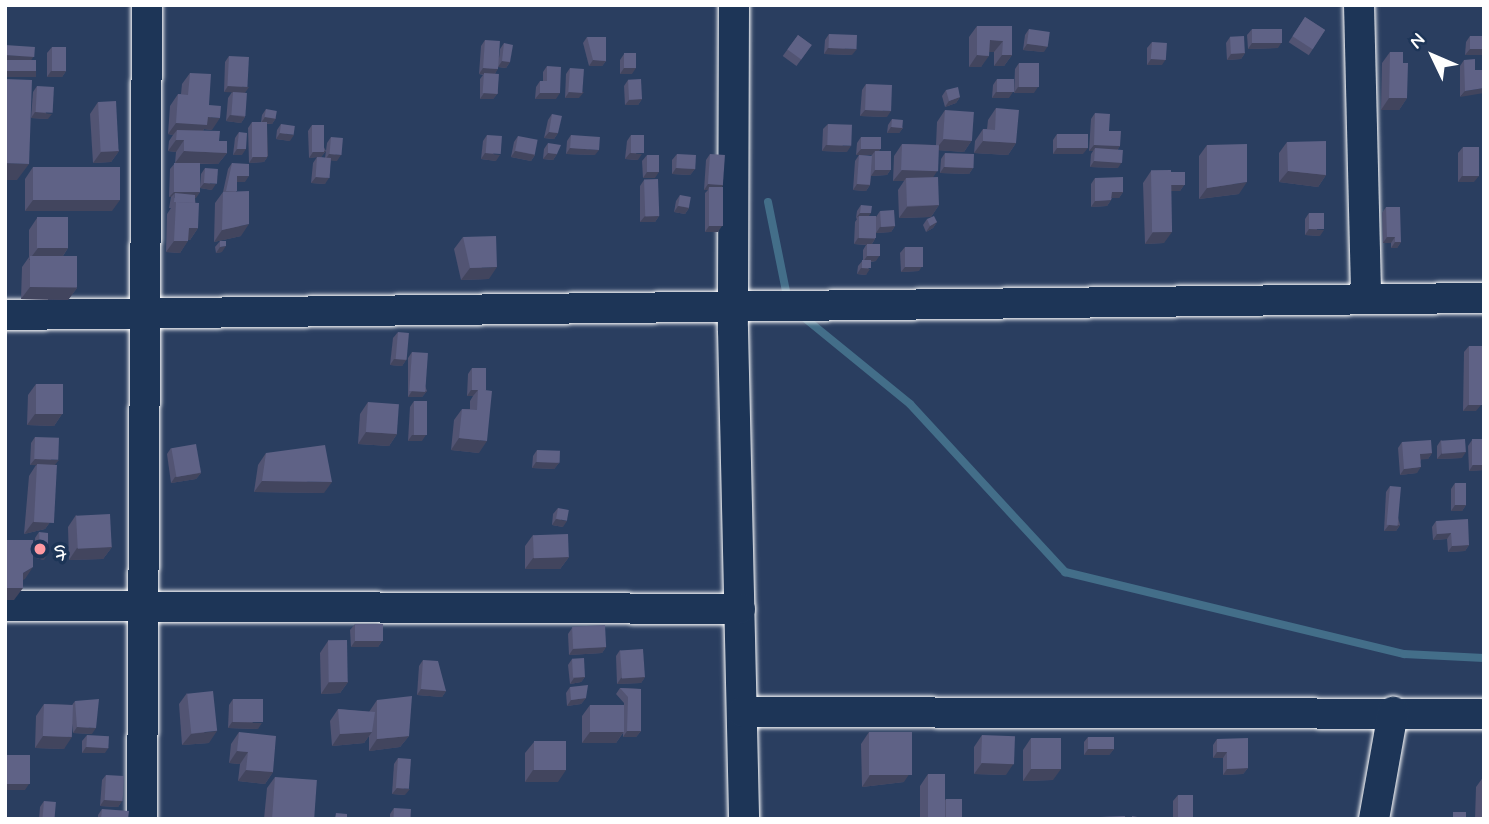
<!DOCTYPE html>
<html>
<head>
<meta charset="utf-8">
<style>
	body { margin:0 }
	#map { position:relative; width:1489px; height:824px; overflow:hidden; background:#2a3e60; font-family:Mynerve,sans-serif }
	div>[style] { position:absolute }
	.stream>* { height:8px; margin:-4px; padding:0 4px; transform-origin:4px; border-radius:4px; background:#436e89 }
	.roads { filter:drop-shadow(0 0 2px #fff) drop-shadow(0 0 2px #fff) }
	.minor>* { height:30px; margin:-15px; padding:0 15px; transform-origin:15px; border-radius:15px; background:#1d3557 }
	.wall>* { inset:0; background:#525473; transform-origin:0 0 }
	.shaded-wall>* { inset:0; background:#42455e; transform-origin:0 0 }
	.building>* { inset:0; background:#5f6286; transform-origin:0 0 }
	.dots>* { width:19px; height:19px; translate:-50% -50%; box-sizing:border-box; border:4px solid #1d3557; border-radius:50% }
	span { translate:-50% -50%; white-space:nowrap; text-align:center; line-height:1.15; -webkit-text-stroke:7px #1d3557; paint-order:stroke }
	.poi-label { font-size:24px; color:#fff }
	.left { translate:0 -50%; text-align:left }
	.frame { position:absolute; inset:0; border:7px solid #fff; pointer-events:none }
	.north { position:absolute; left:1398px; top:21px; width:70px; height:70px; -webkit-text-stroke:5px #1d3557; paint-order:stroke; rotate:314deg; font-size:19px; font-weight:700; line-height:28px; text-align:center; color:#fff }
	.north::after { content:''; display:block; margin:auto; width:24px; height:32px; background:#fff; clip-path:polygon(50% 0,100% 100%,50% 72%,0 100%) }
</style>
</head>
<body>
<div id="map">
	<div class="stream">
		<i style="left:768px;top:202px;width:101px;rotate:78.6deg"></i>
		<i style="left:801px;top:315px;width:141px;rotate:39.2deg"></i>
		<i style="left:910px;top:404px;width:229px;rotate:47.3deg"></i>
		<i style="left:1065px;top:572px;width:349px;rotate:13.6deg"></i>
		<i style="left:1404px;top:654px;width:80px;rotate:2.9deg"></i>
	</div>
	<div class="roads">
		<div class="minor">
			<i style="left:734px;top:5px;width:325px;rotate:90.2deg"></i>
			<i style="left:733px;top:330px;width:489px;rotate:88.7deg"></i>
			<i style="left:1359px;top:5px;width:294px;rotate:88.6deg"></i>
			<i style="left:5px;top:315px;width:1479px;rotate:-0.66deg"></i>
			<i style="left:5px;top:606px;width:735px;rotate:0.23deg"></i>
			<i style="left:742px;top:712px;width:742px;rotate:0.15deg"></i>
			<i style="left:142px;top:819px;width:814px;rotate:-89.65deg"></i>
			<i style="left:1374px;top:819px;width:109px;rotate:-79.9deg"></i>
		</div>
	</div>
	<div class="wall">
		<i style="left:1305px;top:17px;width:24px;height:30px;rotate:33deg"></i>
		<i style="clip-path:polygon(977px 26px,1012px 26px,1012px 55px,1004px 66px,994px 66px,994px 52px,989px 52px,981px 67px,969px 67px,969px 37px)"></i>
		<i style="clip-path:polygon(1029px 29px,1044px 52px,1023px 50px,1025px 35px)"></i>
		<i style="clip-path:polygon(1252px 29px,1278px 48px,1248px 49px,1247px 35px)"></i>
		<i style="clip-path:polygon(829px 34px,852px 55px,824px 54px,825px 40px)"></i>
		<i style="left:798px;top:35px;width:17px;height:26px;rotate:36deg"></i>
		<i style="clip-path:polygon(1470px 36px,1484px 36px,1484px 55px,1465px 55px,1466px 42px)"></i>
		<i style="clip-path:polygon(587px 37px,606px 61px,602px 66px,589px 66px,583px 43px)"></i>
		<i style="clip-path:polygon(1230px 37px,1245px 53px,1241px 59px,1227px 60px,1226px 43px)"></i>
		<i style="clip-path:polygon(485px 40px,499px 58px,500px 49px,504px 43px,510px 62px,506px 68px,498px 67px,495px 74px,498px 93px,493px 99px,480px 99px,480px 79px,483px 75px,479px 74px,481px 46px)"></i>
		<i style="clip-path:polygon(1152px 42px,1162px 65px,1147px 65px,1147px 48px)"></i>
		<i style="clip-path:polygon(52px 47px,66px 71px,62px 77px,47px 77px,47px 53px)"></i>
		<i style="clip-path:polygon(1390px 52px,1403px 63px,1407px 98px,1399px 110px,1381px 110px,1382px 63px)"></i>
		<i style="clip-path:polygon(624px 54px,632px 74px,620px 74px,620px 60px)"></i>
		<i style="clip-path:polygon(229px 56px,245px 93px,245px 117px,241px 123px,226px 121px,228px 98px,232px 92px,224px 92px,225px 62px)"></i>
		<i style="clip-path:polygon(1464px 60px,1475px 70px,1484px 70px,1460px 97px,1460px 66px)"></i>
		<i style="clip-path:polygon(1019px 63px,1034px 93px,1014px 93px,1015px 69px)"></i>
		<i style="clip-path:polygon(547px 66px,556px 99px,535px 99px,536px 87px,540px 81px,543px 81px,543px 72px)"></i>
		<i style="clip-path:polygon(570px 68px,579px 98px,565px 98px,566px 74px)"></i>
		<i style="clip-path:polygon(190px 73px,209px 105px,212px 130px,204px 129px,203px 131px,219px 141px,227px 153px,218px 164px,200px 164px,200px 186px,201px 174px,205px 168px,212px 190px,200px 188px,200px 192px,195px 198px,198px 228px,190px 240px,188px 240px,180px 253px,166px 252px,167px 214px,171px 208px,169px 208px,171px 197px,169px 197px,170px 169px,175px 163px,176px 152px,168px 151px,169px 141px,173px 135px,168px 134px,170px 106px,178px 94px,181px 94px,182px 84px)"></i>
		<i style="clip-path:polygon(997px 79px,1009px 98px,992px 98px,993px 85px)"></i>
		<i style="clip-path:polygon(628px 80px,642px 99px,638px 105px,625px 105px,624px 86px)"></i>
		<i style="clip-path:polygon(866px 84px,887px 117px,860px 116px,862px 90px)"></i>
		<i style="clip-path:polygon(37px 86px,48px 119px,31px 118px,33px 92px)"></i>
		<i style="clip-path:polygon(946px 90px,960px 97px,956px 103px,945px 107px,942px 96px)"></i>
		<i style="clip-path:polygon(98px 102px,119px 151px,111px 162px,93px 163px,90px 114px)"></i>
		<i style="clip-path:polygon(996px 108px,1016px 143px,1008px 155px,974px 153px,975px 141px,983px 129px,987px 129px,988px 120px)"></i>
		<i style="clip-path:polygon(266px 109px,276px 118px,272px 124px,267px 124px,268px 156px,264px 162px,249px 163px,248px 128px,252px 122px,261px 122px,262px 115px)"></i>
		<i style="clip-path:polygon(945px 110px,972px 140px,964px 152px,938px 150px,933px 177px,939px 205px,931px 217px,899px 218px,898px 190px,904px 181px,893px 181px,894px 156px,902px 144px,936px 145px,937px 122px)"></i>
		<i style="clip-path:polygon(1095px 113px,1120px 146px,1118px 149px,1118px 168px,1090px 167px,1091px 154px,1093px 151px,1089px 151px,1091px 119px)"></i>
		<i style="clip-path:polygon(552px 114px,558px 133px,554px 139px,544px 138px,548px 120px)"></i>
		<i style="clip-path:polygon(892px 119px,903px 128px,899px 133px,887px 133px,888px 125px)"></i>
		<i style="clip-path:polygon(281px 124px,290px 141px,276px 139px,277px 130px)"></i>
		<i style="clip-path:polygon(828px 124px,847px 152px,822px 151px,823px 129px)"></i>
		<i style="clip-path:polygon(312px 125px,326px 151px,321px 157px,325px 158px,327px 143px,331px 137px,337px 161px,331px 160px,325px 184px,311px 183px,313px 163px,317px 157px,309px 158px,308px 131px)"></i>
		<i style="clip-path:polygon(239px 132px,242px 155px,233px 155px,235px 138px)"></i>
		<i style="clip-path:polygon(1057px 134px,1083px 154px,1053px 154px,1053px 140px)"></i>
		<i style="clip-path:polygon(487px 135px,496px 161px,481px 159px,483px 141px)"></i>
		<i style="clip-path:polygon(571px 135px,595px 155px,566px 154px,567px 141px)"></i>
		<i style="clip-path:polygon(631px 135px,638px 160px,625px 159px,627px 141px)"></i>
		<i style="clip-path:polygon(518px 136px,535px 155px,531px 161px,511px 157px,514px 142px)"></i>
		<i style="clip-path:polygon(861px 137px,880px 149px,879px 151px,891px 169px,887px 175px,871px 176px,870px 185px,866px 191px,853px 190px,855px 161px,859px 155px,871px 156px,872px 155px,856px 155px,857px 143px)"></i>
		<i style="clip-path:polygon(1287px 142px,1326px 175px,1318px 187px,1279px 182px,1279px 153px)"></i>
		<i style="clip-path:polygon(548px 143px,557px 154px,553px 160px,543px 159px,544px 149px)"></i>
		<i style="clip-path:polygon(1207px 145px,1239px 194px,1199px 199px,1199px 156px)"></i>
		<i style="clip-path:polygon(1463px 147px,1474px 182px,1458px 182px,1458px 153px)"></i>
		<i style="clip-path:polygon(945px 153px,973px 168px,969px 174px,940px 173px,941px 159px)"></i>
		<i style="clip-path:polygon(677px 154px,695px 169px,690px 175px,672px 174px,672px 160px)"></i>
		<i style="clip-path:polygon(710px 154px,723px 185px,722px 187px,718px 232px,705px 232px,705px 193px,708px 190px,704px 190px,706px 160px)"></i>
		<i style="clip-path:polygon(647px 155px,655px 178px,643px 178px,642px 161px)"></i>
		<i style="clip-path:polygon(232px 163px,245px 182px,237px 182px,236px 191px,241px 236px,214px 242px,215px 203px,223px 192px,228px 169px)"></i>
		<i style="clip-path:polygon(33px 167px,112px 211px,25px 211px,25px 179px)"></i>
		<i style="clip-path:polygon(1151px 171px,1171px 172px,1184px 185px,1180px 191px,1171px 191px,1164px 243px,1145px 244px,1143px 183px)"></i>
		<i style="clip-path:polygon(1095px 178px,1123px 192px,1119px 198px,1112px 198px,1111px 200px,1107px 206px,1091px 207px,1091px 184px)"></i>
		<i style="clip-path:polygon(644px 180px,659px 216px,655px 222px,640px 222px,640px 186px)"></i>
		<i style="clip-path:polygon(680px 195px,689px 208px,685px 214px,674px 212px,676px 201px)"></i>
		<i style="clip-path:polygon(861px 205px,869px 216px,876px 217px,880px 211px,895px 226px,891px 232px,876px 233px,875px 239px,872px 244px,876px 261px,871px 262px,866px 275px,857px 274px,858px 266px,863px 260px,863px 250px,866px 245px,854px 244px,855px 222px,857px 219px,856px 218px,857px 211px)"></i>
		<i style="clip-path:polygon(1386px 207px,1401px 242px,1397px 248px,1391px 248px,1391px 243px,1383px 243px,1382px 213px)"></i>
		<i style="clip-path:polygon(1309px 213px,1320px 236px,1305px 235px,1305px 219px)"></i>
		<i style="clip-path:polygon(37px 218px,68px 248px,63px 256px,77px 288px,68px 300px,21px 299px,22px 267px,29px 257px,29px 230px)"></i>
		<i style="clip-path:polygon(927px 219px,937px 222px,933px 228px,926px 232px,923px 225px)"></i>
		<i style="clip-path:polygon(463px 237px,489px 279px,461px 280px,454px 249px)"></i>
		<i style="clip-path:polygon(220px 241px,222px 252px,216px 253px,215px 247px)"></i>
		<i style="clip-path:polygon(905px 247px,919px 271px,901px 272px,900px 253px)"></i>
		<i style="clip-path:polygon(398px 332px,406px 360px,402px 366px,390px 365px,393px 338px)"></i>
		<i style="clip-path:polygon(1469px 346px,1476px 411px,1463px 411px,1464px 352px)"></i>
		<i style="clip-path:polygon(412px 352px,427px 391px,422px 397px,408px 397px,408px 358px)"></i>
		<i style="clip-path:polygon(472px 368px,486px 368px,479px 453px,451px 450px,454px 420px,462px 409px,470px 409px,470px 401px,473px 396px,467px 396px,468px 374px)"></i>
		<i style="clip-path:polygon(36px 384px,62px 414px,54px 426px,27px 425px,28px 395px)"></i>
		<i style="clip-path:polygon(414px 401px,422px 441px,408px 441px,410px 407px)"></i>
		<i style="clip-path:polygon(368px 402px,397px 434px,389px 446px,358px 444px,360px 414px)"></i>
		<i style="clip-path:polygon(35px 437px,55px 465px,53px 518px,45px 529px,24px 534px,29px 476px,36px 465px,30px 465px,31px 443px)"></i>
		<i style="clip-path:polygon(1441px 440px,1462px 458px,1437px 459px,1437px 446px)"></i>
		<i style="clip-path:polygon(1472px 440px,1484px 470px,1469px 471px,1468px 446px)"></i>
		<i style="clip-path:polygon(1402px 442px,1432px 453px,1428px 459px,1421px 459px,1417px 473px,1400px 475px,1398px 448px)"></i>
		<i style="clip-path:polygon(171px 448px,201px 473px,196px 479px,171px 483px,167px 454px)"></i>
		<i style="clip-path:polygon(537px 450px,559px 463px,554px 469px,532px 468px,533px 456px)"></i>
		<i style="clip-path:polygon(266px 453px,324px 493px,254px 492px,258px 465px)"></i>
		<i style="clip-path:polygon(1455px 483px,1466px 505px,1462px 511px,1451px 511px,1451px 489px)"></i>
		<i style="clip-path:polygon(1390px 486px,1400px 525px,1396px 531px,1384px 531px,1386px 492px)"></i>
		<i style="clip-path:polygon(558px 508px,563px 527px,552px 525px,553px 514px)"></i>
		<i style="clip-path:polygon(76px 515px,112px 547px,103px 559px,69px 560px,68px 527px)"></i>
		<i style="clip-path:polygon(1436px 521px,1469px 545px,1465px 551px,1448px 552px,1447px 539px,1433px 540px,1432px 527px)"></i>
		<i style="clip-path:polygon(39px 532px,44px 560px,36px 558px,35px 538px)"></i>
		<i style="clip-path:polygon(533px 535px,569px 557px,560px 569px,525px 569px,525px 546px)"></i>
		<i style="clip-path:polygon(355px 624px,382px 641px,378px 647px,351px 647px,350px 630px)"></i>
		<i style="clip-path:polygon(572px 628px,606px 647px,602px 653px,569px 655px,568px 634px)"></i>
		<i style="clip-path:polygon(328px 641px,348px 682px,340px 693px,321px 694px,320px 653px)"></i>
		<i style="clip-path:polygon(620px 650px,645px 677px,641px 683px,617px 684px,616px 656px)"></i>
		<i style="clip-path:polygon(572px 659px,585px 677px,581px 682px,570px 684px,568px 665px)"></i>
		<i style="clip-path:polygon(423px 660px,446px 691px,442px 697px,417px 695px,419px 666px)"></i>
		<i style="clip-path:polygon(570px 687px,586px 698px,581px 704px,567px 706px,566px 693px)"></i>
		<i style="clip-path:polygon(620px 688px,641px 689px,641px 731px,636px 737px,623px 737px,623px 733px,616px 743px,582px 743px,582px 716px,590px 705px,624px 705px,624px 703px,616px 694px)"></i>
		<i style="clip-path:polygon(187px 693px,209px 743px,182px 745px,179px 704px)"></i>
		<i style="clip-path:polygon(233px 699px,258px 729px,228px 728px,229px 705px)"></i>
		<i style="clip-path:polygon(377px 700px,409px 736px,400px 747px,369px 751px,369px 736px,364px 743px,332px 746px,330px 721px,338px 709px,369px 712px)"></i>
		<i style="clip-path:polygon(75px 701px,92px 734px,73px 733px,72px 724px,64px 749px,35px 748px,36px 716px,44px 704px,72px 705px)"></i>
		<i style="clip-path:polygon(239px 732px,273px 772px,265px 784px,238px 781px,240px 764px,229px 763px,231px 744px)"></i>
		<i style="clip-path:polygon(869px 732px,904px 782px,862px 787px,861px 744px)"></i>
		<i style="clip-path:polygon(87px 735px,105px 753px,82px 753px,82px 741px)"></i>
		<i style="clip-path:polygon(982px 735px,1006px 775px,974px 774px,974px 747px)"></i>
		<i style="clip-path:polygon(1088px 737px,1114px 749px,1109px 755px,1084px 755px,1084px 742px)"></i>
		<i style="clip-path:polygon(1031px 738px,1053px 780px,1023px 781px,1023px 750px)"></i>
		<i style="clip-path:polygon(1217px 739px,1248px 768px,1243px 774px,1223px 775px,1223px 758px,1213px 758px,1213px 745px)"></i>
		<i style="clip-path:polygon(534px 742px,558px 782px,525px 782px,525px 753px)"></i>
		<i style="clip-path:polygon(398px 758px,405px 795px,392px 794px,394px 764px)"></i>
		<i style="clip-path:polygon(928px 774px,945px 800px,946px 799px,961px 819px,920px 819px,920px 786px)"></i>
		<i style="clip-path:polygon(106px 775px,122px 801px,118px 807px,100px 806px,102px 780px)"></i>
		<i style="clip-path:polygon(1484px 776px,1484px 819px,1475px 819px,1476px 787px)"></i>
		<i style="clip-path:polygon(275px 777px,313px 819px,264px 819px,267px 788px)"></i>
		<i style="clip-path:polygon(1178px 795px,1192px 819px,1173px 819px,1173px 801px)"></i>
		<i style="clip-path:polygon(44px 801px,54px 819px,39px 819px,40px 807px)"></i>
		<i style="clip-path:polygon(394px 808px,411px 819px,390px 819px,390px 814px)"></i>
		<i style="clip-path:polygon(102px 809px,128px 819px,98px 819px,98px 815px)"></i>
	</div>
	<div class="shaded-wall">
		<i style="clip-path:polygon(990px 40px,1003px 41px,994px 52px,981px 52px)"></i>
		<i style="clip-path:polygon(1282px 42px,1278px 48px,1248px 49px,1252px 43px)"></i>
		<i style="clip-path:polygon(1027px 44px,1048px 46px,1044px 52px,1023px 50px)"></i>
		<i style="clip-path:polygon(828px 48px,857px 49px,852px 55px,824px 54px)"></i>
		<i style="clip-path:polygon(1470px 49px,1484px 49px,1484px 55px,1465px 55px)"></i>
		<i style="clip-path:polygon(1245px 53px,1241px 59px,1227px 60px,1231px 54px)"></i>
		<i style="clip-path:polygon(5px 55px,34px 56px,30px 62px,5px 61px)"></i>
		<i style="clip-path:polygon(977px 55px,989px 56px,981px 67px,969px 67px)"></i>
		<i style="clip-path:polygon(1002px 55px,1012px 55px,1004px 66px,994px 66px)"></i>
		<i style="clip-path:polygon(1151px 59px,1166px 59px,1162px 65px,1147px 65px)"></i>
		<i style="clip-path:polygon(593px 60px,606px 61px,602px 66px,589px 66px)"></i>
		<i style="clip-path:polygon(502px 61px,510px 62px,506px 68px,498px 67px)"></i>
		<i style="clip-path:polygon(483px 68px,498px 69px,494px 75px,479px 74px)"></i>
		<i style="clip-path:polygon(624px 68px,636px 68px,632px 74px,620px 74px)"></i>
		<i style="left:5px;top:71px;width:31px;height:6px"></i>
		<i style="clip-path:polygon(51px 71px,66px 71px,62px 77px,47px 77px)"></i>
		<i style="clip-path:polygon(228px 86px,249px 87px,245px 93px,224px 92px)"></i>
		<i style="clip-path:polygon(1018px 87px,1038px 87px,1034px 93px,1014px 93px)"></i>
		<i style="clip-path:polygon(1484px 88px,1484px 93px,1460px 97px,1465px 91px)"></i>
		<i style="clip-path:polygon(569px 92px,584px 92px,579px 98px,565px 98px)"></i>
		<i style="clip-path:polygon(996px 92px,1013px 92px,1009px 98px,992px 98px)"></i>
		<i style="clip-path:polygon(484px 93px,498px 93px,493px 99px,480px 99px)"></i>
		<i style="clip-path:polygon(540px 93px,560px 93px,556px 99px,535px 99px)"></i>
		<i style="clip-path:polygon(960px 97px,956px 103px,945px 107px,949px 101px)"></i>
		<i style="clip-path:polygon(1389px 98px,1407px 98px,1399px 110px,1381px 110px)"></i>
		<i style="clip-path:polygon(642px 99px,638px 105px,625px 105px,629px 100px)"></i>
		<i style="clip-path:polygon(865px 110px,891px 111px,887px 117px,860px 116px)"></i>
		<i style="clip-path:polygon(35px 112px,52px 114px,48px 119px,31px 118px)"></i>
		<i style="clip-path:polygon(230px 115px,245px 117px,241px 123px,226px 121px)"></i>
		<i style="clip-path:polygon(208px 117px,220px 118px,212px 130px,204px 129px,199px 137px,177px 130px,173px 135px,168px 134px,176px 123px)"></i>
		<i style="clip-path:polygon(265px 117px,276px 118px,272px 124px,261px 123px)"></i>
		<i style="clip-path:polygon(891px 127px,903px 128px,899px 133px,887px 133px)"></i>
		<i style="clip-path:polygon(549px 132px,558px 133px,554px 139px,544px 138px)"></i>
		<i style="clip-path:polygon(280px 133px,294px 135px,290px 141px,276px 139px)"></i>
		<i style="clip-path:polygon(944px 139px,972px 140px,964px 152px,935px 150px)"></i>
		<i style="clip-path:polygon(176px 140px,184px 140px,176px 152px,168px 151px)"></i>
		<i style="clip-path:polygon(983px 141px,1016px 143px,1008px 155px,974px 153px)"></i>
		<i style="clip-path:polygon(826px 145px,851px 146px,847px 152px,822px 151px)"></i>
		<i style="clip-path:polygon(1094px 145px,1120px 146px,1116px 152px,1095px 148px,1093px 151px,1089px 151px)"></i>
		<i style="clip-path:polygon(570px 148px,599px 150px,595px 155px,566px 154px)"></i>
		<i style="clip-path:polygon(1057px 148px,1088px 148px,1083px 154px,1053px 154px)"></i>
		<i style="clip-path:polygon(237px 149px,246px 149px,242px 155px,233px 155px)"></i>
		<i style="clip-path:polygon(861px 149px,880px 149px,876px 155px,875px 151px,872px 155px,856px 155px)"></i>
		<i style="clip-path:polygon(119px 151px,111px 162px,93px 163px,101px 152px)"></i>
		<i style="clip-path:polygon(184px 151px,227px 153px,218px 164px,175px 163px)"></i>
		<i style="clip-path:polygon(326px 151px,321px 157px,309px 158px,313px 152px)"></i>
		<i style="clip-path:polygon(515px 151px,535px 155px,531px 161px,511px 157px)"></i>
		<i style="clip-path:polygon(485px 153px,500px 155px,496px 161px,481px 159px)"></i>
		<i style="clip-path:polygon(548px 153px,557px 154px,553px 160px,543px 159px)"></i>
		<i style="clip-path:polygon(630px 153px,642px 154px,638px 160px,625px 159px)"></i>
		<i style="clip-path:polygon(329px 154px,341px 155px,337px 161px,325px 160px)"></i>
		<i style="clip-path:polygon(268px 156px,264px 162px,249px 163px,253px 157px)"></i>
		<i style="clip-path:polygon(1094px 161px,1122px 162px,1118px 168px,1090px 167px)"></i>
		<i style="clip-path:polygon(5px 163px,29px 164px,17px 180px,5px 180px)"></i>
		<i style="clip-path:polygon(944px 167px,973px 168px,969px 174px,940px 173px)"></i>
		<i style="clip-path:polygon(676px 168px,695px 169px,690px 175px,672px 174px)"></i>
		<i style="clip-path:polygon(891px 169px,887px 175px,871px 176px,875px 170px)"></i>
		<i style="clip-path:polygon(902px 170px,938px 170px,930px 182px,906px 178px,904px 181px,893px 181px)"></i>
		<i style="clip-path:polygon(1288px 171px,1326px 175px,1318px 187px,1279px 182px)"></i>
		<i style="clip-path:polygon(647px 172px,659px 172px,655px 178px,643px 178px)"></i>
		<i style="clip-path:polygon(237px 176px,249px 176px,245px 182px,233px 182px)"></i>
		<i style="clip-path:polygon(1462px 176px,1479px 176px,1474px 182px,1458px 182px)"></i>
		<i style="clip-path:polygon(316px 177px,329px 178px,325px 184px,311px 183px)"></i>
		<i style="clip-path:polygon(1247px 182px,1239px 194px,1199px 199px,1207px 188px)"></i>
		<i style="clip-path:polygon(204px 183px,216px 184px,212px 190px,200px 188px)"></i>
		<i style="clip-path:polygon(708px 184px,723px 185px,719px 191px,709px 187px,708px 190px,704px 190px)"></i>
		<i style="clip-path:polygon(857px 184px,870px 185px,866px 191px,853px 190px)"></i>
		<i style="clip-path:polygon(1170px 185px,1184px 185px,1180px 191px,1166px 191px)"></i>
		<i style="clip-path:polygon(174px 192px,200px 192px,196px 198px,174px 198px,175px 193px,171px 197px,169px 197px)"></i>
		<i style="clip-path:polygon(1112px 192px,1123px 192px,1119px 198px,1107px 198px)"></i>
		<i style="clip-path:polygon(33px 200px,120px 200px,112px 211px,25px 211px)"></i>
		<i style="clip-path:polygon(1111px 200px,1107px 206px,1091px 207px,1095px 201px)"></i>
		<i style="clip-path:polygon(939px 205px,931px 217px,899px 218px,907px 207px)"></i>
		<i style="clip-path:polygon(678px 206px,689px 208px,685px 214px,674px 212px)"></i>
		<i style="clip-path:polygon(860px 213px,871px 213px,867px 219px,859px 216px,856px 218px)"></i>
		<i style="clip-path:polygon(645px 216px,659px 216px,655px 222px,640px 222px)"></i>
		<i style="clip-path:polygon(937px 222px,933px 228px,926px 232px,930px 226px)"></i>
		<i style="clip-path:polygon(249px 224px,241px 236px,214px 242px,222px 230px)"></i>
		<i style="clip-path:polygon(709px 226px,722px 226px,718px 232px,705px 232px)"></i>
		<i style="clip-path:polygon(895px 226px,891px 232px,876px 233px,880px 227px)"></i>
		<i style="clip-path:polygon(189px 228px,198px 228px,190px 240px,181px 240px)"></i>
		<i style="clip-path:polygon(1309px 229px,1324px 230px,1320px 236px,1305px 235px)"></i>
		<i style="clip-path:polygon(1153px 232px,1172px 232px,1164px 243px,1145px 244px)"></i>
		<i style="clip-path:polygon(1387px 237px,1395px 237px,1391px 243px,1383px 243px)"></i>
		<i style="clip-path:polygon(858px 238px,875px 239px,871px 245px,854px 244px)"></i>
		<i style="clip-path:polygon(174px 241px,188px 241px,180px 253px,166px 252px)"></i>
		<i style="clip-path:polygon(1395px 242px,1401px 242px,1397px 248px,1391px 248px)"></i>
		<i style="clip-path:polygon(226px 246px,222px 252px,216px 253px,220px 247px)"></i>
		<i style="clip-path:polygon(38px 248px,68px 248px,60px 260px,29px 260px)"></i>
		<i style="clip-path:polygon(880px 255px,876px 261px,863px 262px,867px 256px)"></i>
		<i style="clip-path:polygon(923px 265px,919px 271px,901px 272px,905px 267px)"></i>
		<i style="clip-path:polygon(497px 267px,489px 279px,461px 280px,470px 268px)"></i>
		<i style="clip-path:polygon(861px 268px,870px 269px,866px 275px,857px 274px)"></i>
		<i style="clip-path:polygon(30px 287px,77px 288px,68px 300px,21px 299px)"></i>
		<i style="clip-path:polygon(394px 359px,406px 360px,402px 366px,390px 365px)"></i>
		<i style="clip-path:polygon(471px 390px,478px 390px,473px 396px,467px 396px)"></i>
		<i style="clip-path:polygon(412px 391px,427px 391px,422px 397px,408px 397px)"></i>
		<i style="clip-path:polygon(1468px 405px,1481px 405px,1476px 411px,1463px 411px)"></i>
		<i style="clip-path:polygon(35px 414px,62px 414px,54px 426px,27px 425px)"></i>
		<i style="clip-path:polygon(366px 432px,397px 434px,389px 446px,358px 444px)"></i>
		<i style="clip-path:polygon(412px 435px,426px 435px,422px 441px,408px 441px)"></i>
		<i style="clip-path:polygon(459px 438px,487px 441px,479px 453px,451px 450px)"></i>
		<i style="clip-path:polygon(1466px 452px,1462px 458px,1437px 459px,1442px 453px)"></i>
		<i style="clip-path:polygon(1432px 453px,1428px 459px,1416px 460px,1420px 454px)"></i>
		<i style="clip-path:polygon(35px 459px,59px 460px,54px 466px,30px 465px)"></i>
		<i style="clip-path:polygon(536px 462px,559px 463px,554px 469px,532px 468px)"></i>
		<i style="clip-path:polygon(1473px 465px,1484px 465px,1484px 470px,1469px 471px)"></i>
		<i style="clip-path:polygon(1421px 467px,1417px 473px,1400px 475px,1404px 469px)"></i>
		<i style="clip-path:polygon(201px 473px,196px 479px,171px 483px,175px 477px)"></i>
		<i style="clip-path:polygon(262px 481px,332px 482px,324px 493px,254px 492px)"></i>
		<i style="clip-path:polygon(1455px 505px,1466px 505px,1462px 511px,1451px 511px)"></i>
		<i style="clip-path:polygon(53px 518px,45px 529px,24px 534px,33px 522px)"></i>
		<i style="clip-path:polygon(556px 519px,567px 521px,563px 527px,552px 525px)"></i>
		<i style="clip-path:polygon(1389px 525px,1400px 525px,1396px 531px,1384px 531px)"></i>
		<i style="clip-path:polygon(1451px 533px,1447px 539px,1433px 540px,1437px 534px)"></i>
		<i style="clip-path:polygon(1469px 545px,1465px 551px,1448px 552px,1452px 546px)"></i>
		<i style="clip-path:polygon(112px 547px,103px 559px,69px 560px,77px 548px)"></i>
		<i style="clip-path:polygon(40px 552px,48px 554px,44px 560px,36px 558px)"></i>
		<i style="clip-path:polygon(569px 557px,560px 569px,525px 569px,533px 558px)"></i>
		<i style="clip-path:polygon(33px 567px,25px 579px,15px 584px,23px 573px)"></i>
		<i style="clip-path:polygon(6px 588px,23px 588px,14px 600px,5px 600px)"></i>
		<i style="clip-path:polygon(355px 641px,382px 641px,378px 647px,351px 647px)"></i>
		<i style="clip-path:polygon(606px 647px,602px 653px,569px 655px,573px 649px)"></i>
		<i style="clip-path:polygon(585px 677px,581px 682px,570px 684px,574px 678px)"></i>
		<i style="clip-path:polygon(645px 677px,641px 683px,617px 684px,621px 678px)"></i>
		<i style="clip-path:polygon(329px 682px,348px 682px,340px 693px,321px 694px)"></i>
		<i style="clip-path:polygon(421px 689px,446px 691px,442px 697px,417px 695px)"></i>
		<i style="clip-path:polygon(586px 698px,581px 704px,567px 706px,571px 700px)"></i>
		<i style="clip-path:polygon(232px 722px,262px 723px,258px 729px,228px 728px)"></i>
		<i style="clip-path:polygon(77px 727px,96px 728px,92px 734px,73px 733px)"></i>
		<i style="clip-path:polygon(217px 731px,209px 743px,182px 745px,191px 734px)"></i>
		<i style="clip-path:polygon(624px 731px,616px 743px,582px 743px,590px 732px)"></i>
		<i style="clip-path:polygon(627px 731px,641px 731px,636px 737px,623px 737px)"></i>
		<i style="clip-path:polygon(372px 732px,364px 743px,332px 746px,340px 734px)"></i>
		<i style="clip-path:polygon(43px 736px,72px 737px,64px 749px,35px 748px)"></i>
		<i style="clip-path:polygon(409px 736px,400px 747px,369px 751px,377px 739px)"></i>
		<i style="clip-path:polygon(86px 747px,109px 747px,105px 753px,82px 753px)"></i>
		<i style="clip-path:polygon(1088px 749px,1114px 749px,1109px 755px,1084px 755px)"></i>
		<i style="clip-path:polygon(237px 751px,248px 752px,240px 764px,229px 763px)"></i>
		<i style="clip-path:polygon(1217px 752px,1227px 752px,1223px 758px,1213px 758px)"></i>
		<i style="clip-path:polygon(982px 763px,1014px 763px,1006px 775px,974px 774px)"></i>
		<i style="clip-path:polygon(1248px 768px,1243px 774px,1223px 775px,1227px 769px)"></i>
		<i style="clip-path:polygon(1031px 769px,1061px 769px,1053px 780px,1023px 781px)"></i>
		<i style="clip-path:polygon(246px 770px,273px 772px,265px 784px,238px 781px)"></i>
		<i style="clip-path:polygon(533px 770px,566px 770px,558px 782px,525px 782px)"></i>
		<i style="clip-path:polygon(912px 770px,904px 782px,862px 787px,870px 775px)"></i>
		<i style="clip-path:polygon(5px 784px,29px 784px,25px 790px,5px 790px)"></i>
		<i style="clip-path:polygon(397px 788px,410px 789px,405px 795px,392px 794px)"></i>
		<i style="clip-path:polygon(104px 800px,122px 801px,118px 807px,100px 806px)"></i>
	</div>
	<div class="building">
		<i style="left:1305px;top:17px;width:24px;height:23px;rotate:33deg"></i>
		<i style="clip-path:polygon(977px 26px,1012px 26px,1012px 55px,1002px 55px,1003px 41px,990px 40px,989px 56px,977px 55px)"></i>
		<i style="left:1029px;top:29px;width:21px;height:15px;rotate:8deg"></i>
		<i style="left:1252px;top:29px;width:30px;height:14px"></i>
		<i style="left:829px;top:34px;width:28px;height:14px;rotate:2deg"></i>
		<i style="left:798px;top:35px;width:17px;height:18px;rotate:36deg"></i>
		<i style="left:1244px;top:36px;width:17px;height:14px;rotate:87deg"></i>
		<i style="left:1470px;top:36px;width:14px;height:13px"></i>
		<i style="clip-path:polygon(587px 37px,606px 37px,606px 61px,593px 60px)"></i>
		<i style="left:485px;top:40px;width:15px;height:28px;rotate:4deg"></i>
		<i style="left:1152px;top:42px;width:15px;height:17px;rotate:4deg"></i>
		<i style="clip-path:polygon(504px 43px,513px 45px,510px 62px,502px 61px)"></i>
		<i style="left:5px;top:45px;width:30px;height:10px;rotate:4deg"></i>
		<i style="left:52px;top:47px;width:14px;height:24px"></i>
		<i style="clip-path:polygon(1390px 52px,1403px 52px,1403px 63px,1408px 63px,1407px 98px,1389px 98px)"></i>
		<i style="left:636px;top:53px;width:15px;height:12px;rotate:90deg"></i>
		<i style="left:229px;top:56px;width:20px;height:30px;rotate:3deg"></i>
		<i style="clip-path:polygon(1475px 59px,1475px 70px,1484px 70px,1484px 88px,1465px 91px,1464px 60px)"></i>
		<i style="left:5px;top:60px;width:31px;height:11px"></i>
		<i style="left:1019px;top:63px;width:20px;height:24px"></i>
		<i style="clip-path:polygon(547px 66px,561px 67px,560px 93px,540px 93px,540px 81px,547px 81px)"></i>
		<i style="left:570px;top:68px;width:14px;height:24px;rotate:4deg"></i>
		<i style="clip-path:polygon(190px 73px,211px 74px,209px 105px,221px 106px,220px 118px,208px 117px,207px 125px,176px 123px,178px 94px,188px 95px)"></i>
		<i style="left:484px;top:73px;width:15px;height:20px;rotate:4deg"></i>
		<i style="left:5px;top:79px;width:27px;height:84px;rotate:2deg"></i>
		<i style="left:641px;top:79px;width:20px;height:13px;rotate:87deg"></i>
		<i style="left:997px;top:79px;width:17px;height:13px"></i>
		<i style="left:866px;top:84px;width:26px;height:26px;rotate:2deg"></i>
		<i style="left:37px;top:86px;width:17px;height:26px;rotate:3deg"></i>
		<i style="clip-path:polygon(958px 87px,960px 97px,949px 101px,946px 90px)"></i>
		<i style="left:233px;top:92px;width:14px;height:23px;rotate:4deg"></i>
		<i style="left:116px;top:101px;width:50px;height:18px;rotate:87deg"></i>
		<i style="clip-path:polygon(996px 108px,1019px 110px,1016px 143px,983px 141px,983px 129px,995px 130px)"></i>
		<i style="left:266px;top:109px;width:11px;height:8px;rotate:10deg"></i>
		<i style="left:945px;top:110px;width:29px;height:29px;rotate:4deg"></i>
		<i style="clip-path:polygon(1095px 113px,1110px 114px,1109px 131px,1121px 131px,1120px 146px,1094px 145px)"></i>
		<i style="clip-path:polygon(552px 114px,562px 116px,558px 133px,549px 132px)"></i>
		<i style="left:892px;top:119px;width:11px;height:8px;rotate:5deg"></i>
		<i style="left:252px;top:122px;width:15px;height:35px"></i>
		<i style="left:281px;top:124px;width:14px;height:9px;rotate:8deg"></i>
		<i style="left:828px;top:124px;width:24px;height:21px;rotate:2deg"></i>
		<i style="left:312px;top:125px;width:12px;height:27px"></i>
		<i style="clip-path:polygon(177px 130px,220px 131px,219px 141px,227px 141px,227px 153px,184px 151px,184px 140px,176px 140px)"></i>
		<i style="clip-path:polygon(239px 132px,247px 133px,246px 149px,237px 149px)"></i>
		<i style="left:1057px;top:134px;width:31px;height:14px"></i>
		<i style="left:487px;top:135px;width:15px;height:18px;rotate:4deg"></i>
		<i style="left:571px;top:135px;width:29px;height:13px;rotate:4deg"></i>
		<i style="left:631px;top:135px;width:13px;height:18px"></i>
		<i style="left:518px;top:136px;width:20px;height:15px;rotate:11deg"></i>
		<i style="left:331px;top:137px;width:12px;height:17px;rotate:5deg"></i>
		<i style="left:861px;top:137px;width:20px;height:12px"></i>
		<i style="clip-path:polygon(1326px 141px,1326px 175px,1288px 171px,1287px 142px)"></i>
		<i style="clip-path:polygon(548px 143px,561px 145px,557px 154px,548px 153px)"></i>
		<i style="left:902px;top:144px;width:37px;height:26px;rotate:2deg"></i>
		<i style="clip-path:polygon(1247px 144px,1247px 182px,1207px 188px,1207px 145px)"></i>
		<i style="left:1463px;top:147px;width:16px;height:29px"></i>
		<i style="left:1095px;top:148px;width:28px;height:13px;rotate:4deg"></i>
		<i style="left:875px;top:151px;width:16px;height:19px"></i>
		<i style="left:945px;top:153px;width:29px;height:14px;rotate:2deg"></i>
		<i style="left:677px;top:154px;width:19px;height:14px;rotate:3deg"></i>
		<i style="left:710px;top:154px;width:15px;height:30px;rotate:4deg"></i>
		<i style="left:647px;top:155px;width:12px;height:17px"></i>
		<i style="left:859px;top:155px;width:13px;height:29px;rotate:4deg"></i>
		<i style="left:317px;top:157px;width:14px;height:20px;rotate:4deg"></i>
		<i style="left:174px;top:163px;width:26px;height:29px"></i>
		<i style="clip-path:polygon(232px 163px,249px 164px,249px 176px,237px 176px,237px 191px,226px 191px)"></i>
		<i style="left:33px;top:167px;width:87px;height:33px"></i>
		<i style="left:205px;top:168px;width:13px;height:15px;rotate:4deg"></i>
		<i style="left:1171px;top:170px;width:62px;height:20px;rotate:89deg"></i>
		<i style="left:1171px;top:172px;width:14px;height:13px"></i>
		<i style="left:938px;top:177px;width:28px;height:32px;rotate:88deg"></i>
		<i style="clip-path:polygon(1123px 177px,1123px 192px,1112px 192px,1111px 200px,1095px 201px,1095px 178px)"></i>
		<i style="left:658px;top:179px;width:37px;height:14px;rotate:88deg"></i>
		<i style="left:709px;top:187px;width:14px;height:39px"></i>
		<i style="clip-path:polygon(249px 191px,249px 224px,222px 230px,223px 192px)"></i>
		<i style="clip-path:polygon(175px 193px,195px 195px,195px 203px,174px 202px)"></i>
		<i style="left:680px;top:195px;width:11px;height:11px;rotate:10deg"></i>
		<i style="clip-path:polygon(176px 202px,199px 203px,198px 228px,189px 228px,188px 241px,174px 241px)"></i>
		<i style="clip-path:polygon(861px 205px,872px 206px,871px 213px,860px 213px)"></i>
		<i style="clip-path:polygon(1386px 207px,1400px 207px,1401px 242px,1395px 242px,1395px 237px,1387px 237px)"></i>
		<i style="left:894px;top:210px;width:16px;height:14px;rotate:86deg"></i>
		<i style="left:1309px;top:213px;width:15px;height:16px"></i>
		<i style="left:859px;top:216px;width:17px;height:22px"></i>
		<i style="clip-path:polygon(934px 216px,937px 222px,930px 226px,927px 219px)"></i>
		<i style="left:68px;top:217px;width:31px;height:31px;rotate:90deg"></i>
		<i style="clip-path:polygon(496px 236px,497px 267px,470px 268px,463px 237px)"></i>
		<i style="clip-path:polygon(220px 241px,226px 241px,226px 246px,220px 247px)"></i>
		<i style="left:867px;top:244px;width:13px;height:12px"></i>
		<i style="left:905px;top:247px;width:18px;height:20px"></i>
		<i style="left:30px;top:256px;width:47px;height:31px"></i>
		<i style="left:862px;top:260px;width:9px;height:8px"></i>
		<i style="left:398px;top:332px;width:11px;height:27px;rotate:5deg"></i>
		<i style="left:1469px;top:346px;width:13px;height:59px"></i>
		<i style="left:412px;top:352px;width:16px;height:39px;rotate:4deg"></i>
		<i style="left:472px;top:368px;width:14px;height:22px"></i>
		<i style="left:36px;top:384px;width:27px;height:30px"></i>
		<i style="clip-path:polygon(478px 389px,492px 391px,487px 441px,459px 438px,462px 409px,477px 410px)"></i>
		<i style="left:414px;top:401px;width:13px;height:34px"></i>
		<i style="left:368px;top:402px;width:31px;height:30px;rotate:4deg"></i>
		<i style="left:35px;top:437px;width:24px;height:22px;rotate:2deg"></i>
		<i style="left:1465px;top:439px;width:13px;height:24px;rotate:86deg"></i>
		<i style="left:1484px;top:439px;width:26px;height:12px;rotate:90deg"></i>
		<i style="clip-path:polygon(1431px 440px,1432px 453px,1420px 454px,1421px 467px,1404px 469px,1402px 442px)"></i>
		<i style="left:196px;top:444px;width:29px;height:25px;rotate:80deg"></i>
		<i style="clip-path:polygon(325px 445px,332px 482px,262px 481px,266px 453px)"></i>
		<i style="left:537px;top:450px;width:23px;height:12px;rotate:2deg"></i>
		<i style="left:37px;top:464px;width:20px;height:58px;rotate:3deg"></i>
		<i style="left:1455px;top:483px;width:11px;height:22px"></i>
		<i style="left:1390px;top:486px;width:11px;height:39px;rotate:5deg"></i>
		<i style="left:558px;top:508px;width:11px;height:11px;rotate:10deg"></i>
		<i style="left:110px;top:514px;width:33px;height:34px;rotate:87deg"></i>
		<i style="clip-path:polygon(1468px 519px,1469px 545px,1452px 546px,1451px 533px,1437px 534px,1436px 521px)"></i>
		<i style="clip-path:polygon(39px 532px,48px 533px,48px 554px,40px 552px)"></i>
		<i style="left:568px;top:534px;width:23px;height:35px;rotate:88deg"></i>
		<i style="clip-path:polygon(6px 540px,33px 540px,33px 567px,23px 573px,23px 588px,6px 588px)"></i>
		<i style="left:355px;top:624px;width:28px;height:17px"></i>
		<i style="left:605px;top:625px;width:22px;height:33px;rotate:87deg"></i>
		<i style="left:347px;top:640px;width:42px;height:19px;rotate:89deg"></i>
		<i style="left:643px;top:649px;width:28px;height:23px;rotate:86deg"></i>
		<i style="left:584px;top:658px;width:19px;height:12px;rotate:87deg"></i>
		<i style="clip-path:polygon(423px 660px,438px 661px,446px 691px,421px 689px)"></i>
		<i style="clip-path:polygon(588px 685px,586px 698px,571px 700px,570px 687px)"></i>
		<i style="clip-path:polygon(620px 688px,641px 689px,641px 731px,627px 731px,628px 697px)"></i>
		<i style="left:213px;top:691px;width:40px;height:26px;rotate:84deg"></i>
		<i style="clip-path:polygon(412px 696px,409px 736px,377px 739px,377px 700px)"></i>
		<i style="clip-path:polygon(99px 699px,96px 728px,77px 727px,75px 701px)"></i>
		<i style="left:233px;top:699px;width:30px;height:23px"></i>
		<i style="left:44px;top:704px;width:29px;height:32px;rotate:2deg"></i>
		<i style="left:590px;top:705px;width:34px;height:27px"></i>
		<i style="clip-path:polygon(338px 709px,375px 712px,372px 732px,340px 734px)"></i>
		<i style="clip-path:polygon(239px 732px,276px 736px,273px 772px,246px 770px,248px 752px,237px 751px)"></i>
		<i style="left:869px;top:732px;width:43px;height:43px"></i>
		<i style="left:87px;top:735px;width:22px;height:12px;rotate:3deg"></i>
		<i style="left:982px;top:735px;width:33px;height:28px;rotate:2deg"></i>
		<i style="left:1088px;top:737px;width:26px;height:12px"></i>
		<i style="left:1031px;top:738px;width:30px;height:31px"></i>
		<i style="clip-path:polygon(1248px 738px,1248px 768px,1227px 769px,1227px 752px,1217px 752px,1217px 739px)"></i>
		<i style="left:566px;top:741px;width:29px;height:32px;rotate:90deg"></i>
		<i style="left:5px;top:755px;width:25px;height:29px"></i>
		<i style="left:398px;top:758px;width:13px;height:30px;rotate:4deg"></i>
		<i style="left:928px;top:774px;width:17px;height:45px"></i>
		<i style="left:106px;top:775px;width:18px;height:25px;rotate:3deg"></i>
		<i style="left:275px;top:777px;width:42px;height:42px;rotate:4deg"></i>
		<i style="left:1178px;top:795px;width:15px;height:24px"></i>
		<i style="left:946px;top:799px;width:16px;height:20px"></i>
		<i style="left:44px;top:801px;width:12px;height:18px;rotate:5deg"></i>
		<i style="left:394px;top:808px;width:17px;height:11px;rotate:3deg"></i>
		<i style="clip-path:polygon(102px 809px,129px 811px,128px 819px,101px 819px)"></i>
		<i style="left:1453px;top:812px;width:13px;height:7px"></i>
		<i style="clip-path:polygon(336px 813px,347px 814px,347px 819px,335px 819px)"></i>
		<i style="clip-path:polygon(1125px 816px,1125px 819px,1100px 819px,1100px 817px)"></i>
		<i style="clip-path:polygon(1132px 816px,1143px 818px,1143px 819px,1132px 819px)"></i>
	</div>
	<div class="dots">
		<i style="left:40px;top:549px;background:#ff9aa2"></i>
	</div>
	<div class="poi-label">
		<span class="left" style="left:54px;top:549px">q</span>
	</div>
	<div class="frame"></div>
	<div class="north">N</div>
</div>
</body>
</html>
